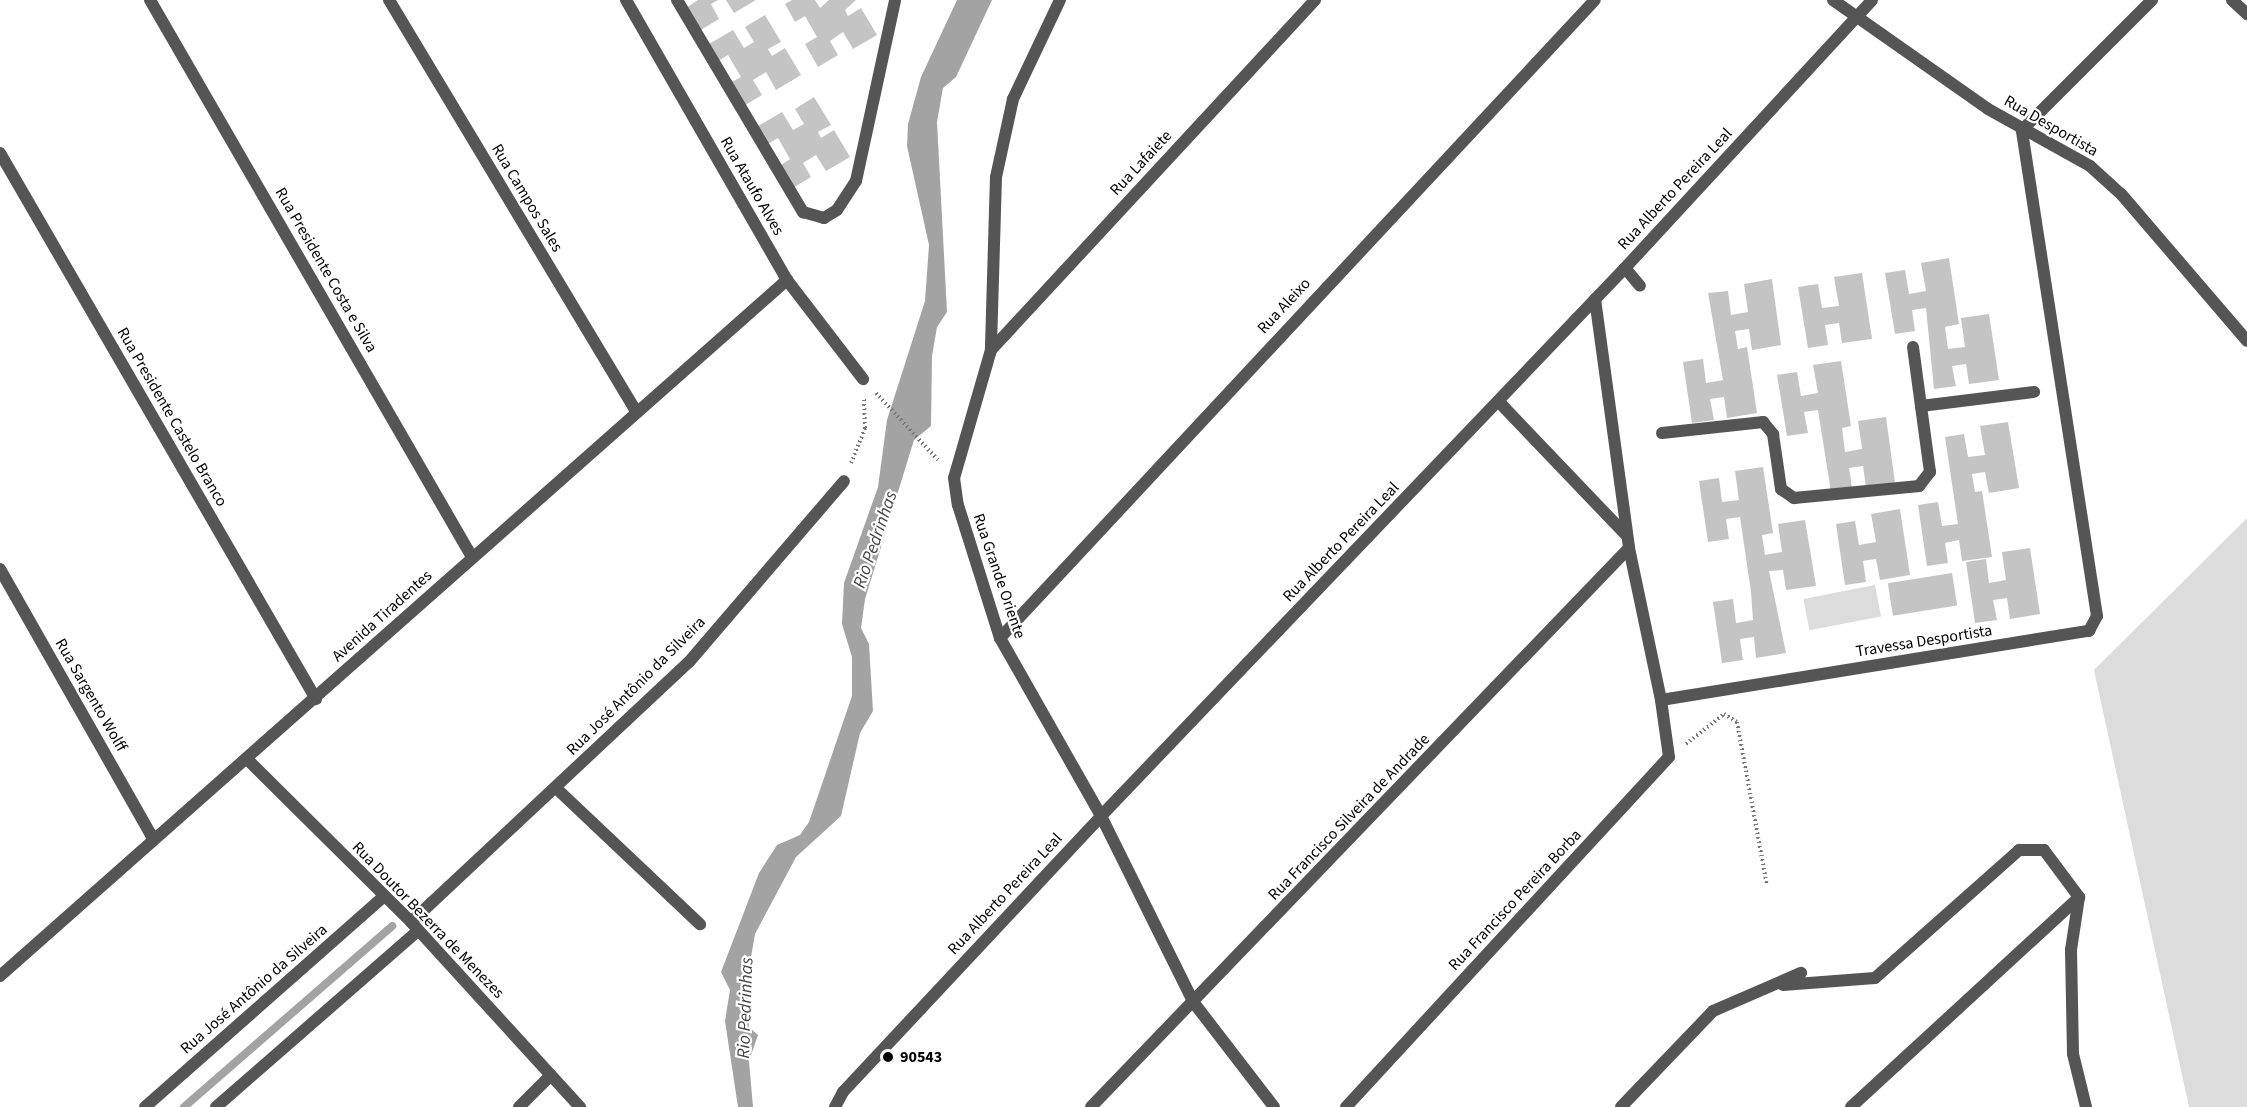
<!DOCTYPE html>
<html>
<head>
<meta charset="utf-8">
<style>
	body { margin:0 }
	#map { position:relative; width:2247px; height:1107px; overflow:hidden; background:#fff; font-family:"Source Sans 3",sans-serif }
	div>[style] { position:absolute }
	.green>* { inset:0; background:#dcdcdc; transform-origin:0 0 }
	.water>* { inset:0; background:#a3a3a3 }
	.stream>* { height:8px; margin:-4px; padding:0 4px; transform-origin:4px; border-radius:4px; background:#a3a3a3 }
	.building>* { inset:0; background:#c4c4c4; transform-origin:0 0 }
	.path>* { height:4px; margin-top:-2px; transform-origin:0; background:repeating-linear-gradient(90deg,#777 0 1.5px,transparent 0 4.5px) }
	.service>* { height:12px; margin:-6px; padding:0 6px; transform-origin:6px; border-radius:6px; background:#555 }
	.minor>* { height:12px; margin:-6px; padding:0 6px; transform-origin:6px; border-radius:6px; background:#555 }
	.tertiary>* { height:12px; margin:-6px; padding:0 6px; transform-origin:6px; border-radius:6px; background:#555 }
	.dots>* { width:16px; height:16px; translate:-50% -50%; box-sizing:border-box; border:3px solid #fff; border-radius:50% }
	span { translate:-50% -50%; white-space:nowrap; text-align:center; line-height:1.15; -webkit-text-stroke:4.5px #fff; paint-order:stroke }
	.street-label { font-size:16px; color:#000 }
	.poi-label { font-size:16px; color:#000; font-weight:700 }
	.left { translate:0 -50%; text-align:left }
	.water-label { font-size:18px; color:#444; font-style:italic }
</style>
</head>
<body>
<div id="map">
	<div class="green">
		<i style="clip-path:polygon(2247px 518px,2247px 1107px,2189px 1107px,2094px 670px)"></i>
		<i style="left:1875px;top:585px;width:32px;height:73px;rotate:79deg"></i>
	</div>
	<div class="water">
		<i style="clip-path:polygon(957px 0,992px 0,956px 77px,943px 88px,937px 122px,947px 312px,937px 327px,932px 356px,931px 426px,914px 440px,865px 599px,861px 628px,869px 644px,873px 711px,860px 733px,841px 816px,796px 857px,755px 934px,747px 980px,749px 1027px,758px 1035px,749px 1061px,753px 1107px,738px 1107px,725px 1021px,730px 990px,721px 972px,759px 873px,777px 845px,800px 835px,809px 822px,852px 696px,852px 657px,842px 624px,844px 583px,878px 487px,887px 420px,925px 301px,929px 245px,907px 146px,908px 124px,921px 77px)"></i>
	</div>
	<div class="stream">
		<i style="left:184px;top:1107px;width:276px;rotate:-41deg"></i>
	</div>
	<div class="building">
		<i style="clip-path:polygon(698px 0,718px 0,711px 4px,719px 19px,699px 31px,686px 8px)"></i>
		<i style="clip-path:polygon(726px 0,756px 0,734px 13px)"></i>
		<i style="clip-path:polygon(792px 0,815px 0,820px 8px,829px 0,856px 0,845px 10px,848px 16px,861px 8px,877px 35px,853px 49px,843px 32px,830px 41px,838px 55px,818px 67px,805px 44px,817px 37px,805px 16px,795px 22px,785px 4px)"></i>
		<i style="clip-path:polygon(765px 15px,781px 42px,768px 49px,772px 56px,785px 48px,801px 75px,776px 90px,766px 72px,753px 80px,762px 95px,742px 107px,728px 84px,741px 77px,728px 55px,718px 61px,709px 44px,733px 30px,744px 48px,754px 42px,745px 27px)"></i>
		<i style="clip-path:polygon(814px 97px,831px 125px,818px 132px,821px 138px,834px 130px,850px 157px,826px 171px,816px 155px,803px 163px,811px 177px,791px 189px,778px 167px,790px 159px,778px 138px,768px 144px,758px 126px,782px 112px,793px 130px,804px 124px,795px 109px)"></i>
		<i style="clip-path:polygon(1949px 258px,1959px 324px,1945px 327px,1948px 349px,1965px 347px,1961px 318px,1989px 314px,1999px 380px,1969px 384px,1966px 364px,1952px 366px,1956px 386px,1934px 389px,1926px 308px,1912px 310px,1915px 331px,1895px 334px,1885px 273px,1905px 270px,1909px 294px,1926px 291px,1921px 263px)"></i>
		<i style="clip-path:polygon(1862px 273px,1872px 339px,1842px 343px,1839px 323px,1825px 325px,1828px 345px,1808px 348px,1798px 287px,1818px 284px,1822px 308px,1839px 306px,1834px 277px)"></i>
		<i style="clip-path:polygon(1772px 279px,1781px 345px,1752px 350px,1749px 329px,1735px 331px,1738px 349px,1747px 347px,1757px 413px,1727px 418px,1724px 397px,1710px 399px,1714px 420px,1692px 423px,1683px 362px,1703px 359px,1706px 383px,1723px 380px,1708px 293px,1728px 291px,1731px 315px,1748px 312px,1744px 284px)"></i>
		<i style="clip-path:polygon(1841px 361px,1851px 426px,1842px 428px,1845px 452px,1862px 449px,1858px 421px,1886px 417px,1895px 483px,1866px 487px,1863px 466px,1849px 468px,1852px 488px,1831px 492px,1818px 410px,1804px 412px,1808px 433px,1787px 436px,1777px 375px,1797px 372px,1801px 396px,1818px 393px,1813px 365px)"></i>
		<i style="clip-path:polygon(2008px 422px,2019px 488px,1989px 493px,1985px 472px,1972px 474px,1975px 492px,1982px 491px,1992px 557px,1962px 561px,1959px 540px,1945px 543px,1948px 563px,1927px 566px,1918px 505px,1938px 502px,1942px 526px,1958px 524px,1945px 437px,1964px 434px,1968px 457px,1985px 455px,1980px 426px)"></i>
		<i style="clip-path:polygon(1763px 467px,1773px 533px,1762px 535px,1765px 555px,1782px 552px,1778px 524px,1805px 520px,1816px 586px,1786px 590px,1783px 570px,1769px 571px,1786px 653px,1756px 658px,1754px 637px,1740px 639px,1743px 660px,1722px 663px,1713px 602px,1733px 599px,1736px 623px,1753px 620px,1751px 592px,1740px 517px,1726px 519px,1729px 539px,1708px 542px,1699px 481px,1719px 478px,1722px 502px,1739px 500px,1735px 471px)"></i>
		<i style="clip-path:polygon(1900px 509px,1910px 575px,1880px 580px,1876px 559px,1863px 561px,1866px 582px,1845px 585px,1836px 524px,1855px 521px,1859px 545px,1876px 542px,1871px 514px)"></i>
		<i style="clip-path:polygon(2030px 548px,2040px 614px,2010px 619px,2007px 598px,1993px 600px,1997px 620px,1975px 623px,1966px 562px,1986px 559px,1989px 583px,2006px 580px,2002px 552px)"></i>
		<i style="left:1952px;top:573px;width:33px;height:65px;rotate:81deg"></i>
	</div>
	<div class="path">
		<i style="left:876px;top:393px;width:91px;rotate:47.2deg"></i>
		<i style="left:851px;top:463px;width:38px;rotate:-68deg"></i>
		<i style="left:865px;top:428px;width:30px;rotate:-92deg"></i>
		<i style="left:1686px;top:744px;width:48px;rotate:-38.3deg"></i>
		<i style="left:1724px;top:714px;width:15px;rotate:32deg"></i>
		<i style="left:1737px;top:722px;width:166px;rotate:79.6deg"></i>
	</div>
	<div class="service">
		<i style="left:677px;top:0;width:247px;rotate:59.3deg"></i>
		<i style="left:803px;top:212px;width:22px;rotate:16deg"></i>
		<i style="left:824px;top:218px;width:15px;rotate:-32deg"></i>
		<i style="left:837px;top:210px;width:35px;rotate:-57deg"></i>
		<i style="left:856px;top:181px;width:185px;rotate:-77.8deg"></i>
		<i style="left:1625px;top:268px;width:23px;rotate:50deg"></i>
		<i style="left:1913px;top:347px;width:60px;rotate:82.3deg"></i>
		<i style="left:1662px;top:433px;width:102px;rotate:-6.2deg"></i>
		<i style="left:1763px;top:422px;width:16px;rotate:50deg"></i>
		<i style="left:1773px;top:434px;width:56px;rotate:81.7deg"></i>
		<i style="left:1781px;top:489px;width:16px;rotate:35deg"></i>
		<i style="left:1794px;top:498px;width:126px;rotate:-5.5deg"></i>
		<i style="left:1919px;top:486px;width:18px;rotate:-52deg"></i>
		<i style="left:1930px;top:472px;width:67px;rotate:-97.8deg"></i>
		<i style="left:1921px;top:406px;width:114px;rotate:-7.1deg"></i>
	</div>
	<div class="minor">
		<i style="left:150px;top:0;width:643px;rotate:59.97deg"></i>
		<i style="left:389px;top:0;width:481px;rotate:59deg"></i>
		<i style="left:1060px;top:0;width:110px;rotate:115.4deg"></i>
		<i style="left:1013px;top:99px;width:80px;rotate:102.3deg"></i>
		<i style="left:996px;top:177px;width:173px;rotate:91.7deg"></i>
		<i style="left:991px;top:350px;width:133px;rotate:106.1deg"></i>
		<i style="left:954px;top:478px;width:27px;rotate:82deg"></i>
		<i style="left:958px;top:505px;width:139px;rotate:72.5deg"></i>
		<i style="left:1000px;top:638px;width:205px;rotate:60.4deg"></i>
		<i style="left:1101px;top:816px;width:209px;rotate:63.6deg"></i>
		<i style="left:1194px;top:1003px;width:131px;rotate:52.4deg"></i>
		<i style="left:1833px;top:0;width:189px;rotate:35.1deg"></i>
		<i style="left:1988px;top:109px;width:117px;rotate:29.2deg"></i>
		<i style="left:2090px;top:166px;width:43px;rotate:42.2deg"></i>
		<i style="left:2122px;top:195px;width:192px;rotate:49.4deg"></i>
		<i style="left:2232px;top:0;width:21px;rotate:43deg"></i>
		<i style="left:0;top:153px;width:631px;rotate:59.94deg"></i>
		<i style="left:787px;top:280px;width:125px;rotate:52.5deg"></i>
		<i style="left:1595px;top:299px;width:251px;rotate:82.2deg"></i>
		<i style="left:1629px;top:548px;width:155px;rotate:78.1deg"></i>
		<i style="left:1661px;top:700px;width:434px;rotate:-9.2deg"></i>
		<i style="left:2089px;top:631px;width:17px;rotate:-62deg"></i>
		<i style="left:2097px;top:616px;width:492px;rotate:-98.8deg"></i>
		<i style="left:2022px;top:130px;width:184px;rotate:-45deg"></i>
		<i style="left:991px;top:350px;width:477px;rotate:-47.2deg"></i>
		<i style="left:1498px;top:401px;width:187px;rotate:46.3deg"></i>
		<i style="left:0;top:569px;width:309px;rotate:60.4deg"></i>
		<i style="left:1000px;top:638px;width:872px;rotate:-47deg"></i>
		<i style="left:248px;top:760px;width:230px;rotate:44.8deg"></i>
		<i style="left:411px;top:922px;width:251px;rotate:47.6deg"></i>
		<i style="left:557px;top:789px;width:197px;rotate:43.4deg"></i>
		<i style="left:411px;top:922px;width:381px;rotate:-43.1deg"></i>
		<i style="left:689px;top:662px;width:238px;rotate:-49.4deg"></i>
		<i style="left:1783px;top:985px;width:92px;rotate:-4.4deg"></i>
		<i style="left:1875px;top:978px;width:193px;rotate:-41.6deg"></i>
		<i style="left:2019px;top:850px;width:25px"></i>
		<i style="left:2044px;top:850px;width:59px;rotate:53.3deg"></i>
		<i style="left:2079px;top:897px;width:54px;rotate:98.6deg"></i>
		<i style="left:2071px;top:950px;width:104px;rotate:88.9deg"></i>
		<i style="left:2073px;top:1054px;width:55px;rotate:76.2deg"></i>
		<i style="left:145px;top:1107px;width:319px;rotate:-41.4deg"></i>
		<i style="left:216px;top:1107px;width:268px;rotate:-41.1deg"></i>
		<i style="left:519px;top:1107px;width:45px;rotate:-45deg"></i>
		<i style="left:835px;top:1107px;width:17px;rotate:-62deg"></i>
		<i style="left:843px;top:1092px;width:378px;rotate:-46.9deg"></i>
		<i style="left:1101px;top:816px;width:758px;rotate:-46.28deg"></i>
		<i style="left:1625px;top:268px;width:364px;rotate:-47.3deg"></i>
		<i style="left:1091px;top:1107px;width:776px;rotate:-46.1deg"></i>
		<i style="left:1346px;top:1107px;width:476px;rotate:-47.3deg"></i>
		<i style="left:1669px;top:757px;width:58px;rotate:-98deg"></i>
		<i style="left:1621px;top:1107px;width:133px;rotate:-46.2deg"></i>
		<i style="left:1713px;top:1011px;width:96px;rotate:-23.4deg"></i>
		<i style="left:1851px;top:1107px;width:310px;rotate:-42.6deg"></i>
	</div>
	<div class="tertiary">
		<i style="left:0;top:976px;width:1051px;rotate:-41.49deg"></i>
		<i style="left:787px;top:280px;width:323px;rotate:-119.9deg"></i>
	</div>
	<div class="dots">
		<i style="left:888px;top:1057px;background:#000"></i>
	</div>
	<div class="street-label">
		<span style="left:2051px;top:126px;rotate:30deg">Rua Desportista</span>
		<span style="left:1141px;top:163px;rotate:-47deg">Rua Lafaiete</span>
		<span style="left:752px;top:186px;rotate:60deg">Rua Ataufo Alves</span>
		<span style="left:1675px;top:189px;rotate:-47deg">Rua Alberto Pereira Leal</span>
		<span style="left:527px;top:198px;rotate:59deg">Rua Campos Sales</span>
		<span style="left:326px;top:270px;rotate:60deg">Rua Presidente Costa e Silva</span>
		<span style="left:1284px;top:306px;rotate:-47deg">Rua Aleixo</span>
		<span style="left:172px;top:417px;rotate:60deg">Rua Presidente Castelo Branco</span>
		<span style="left:1341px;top:542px;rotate:-46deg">Rua Alberto Pereira Leal</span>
		<span style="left:999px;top:576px;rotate:71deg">Rua Grande Oriente</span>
		<span style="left:382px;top:616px;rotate:-42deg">Avenida Tiradentes</span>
		<span style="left:1924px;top:641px;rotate:-9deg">Travessa Desportista</span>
		<span style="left:636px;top:686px;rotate:-45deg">Rua José Antônio da Silveira</span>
		<span style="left:91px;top:695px;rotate:60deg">Rua Sargento Wolff</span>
		<span style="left:1349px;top:817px;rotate:-46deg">Rua Francisco Silveira de Andrade</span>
		<span style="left:1005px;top:894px;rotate:-47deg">Rua Alberto Pereira Leal</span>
		<span style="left:1515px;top:900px;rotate:-47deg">Rua Francisco Pereira Borba</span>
		<span style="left:428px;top:920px;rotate:46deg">Rua Doutor Bezerra de Menezes</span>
		<span style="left:254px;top:989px;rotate:-41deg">Rua José Antônio da Silveira</span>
	</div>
	<div class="poi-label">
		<span class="left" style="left:900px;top:1057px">90543</span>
	</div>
	<div class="water-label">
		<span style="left:876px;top:540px;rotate:-71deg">Rio Pedrinhas</span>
		<span style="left:746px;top:1008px;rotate:-88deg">Rio Pedrinhas</span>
	</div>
</div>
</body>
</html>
